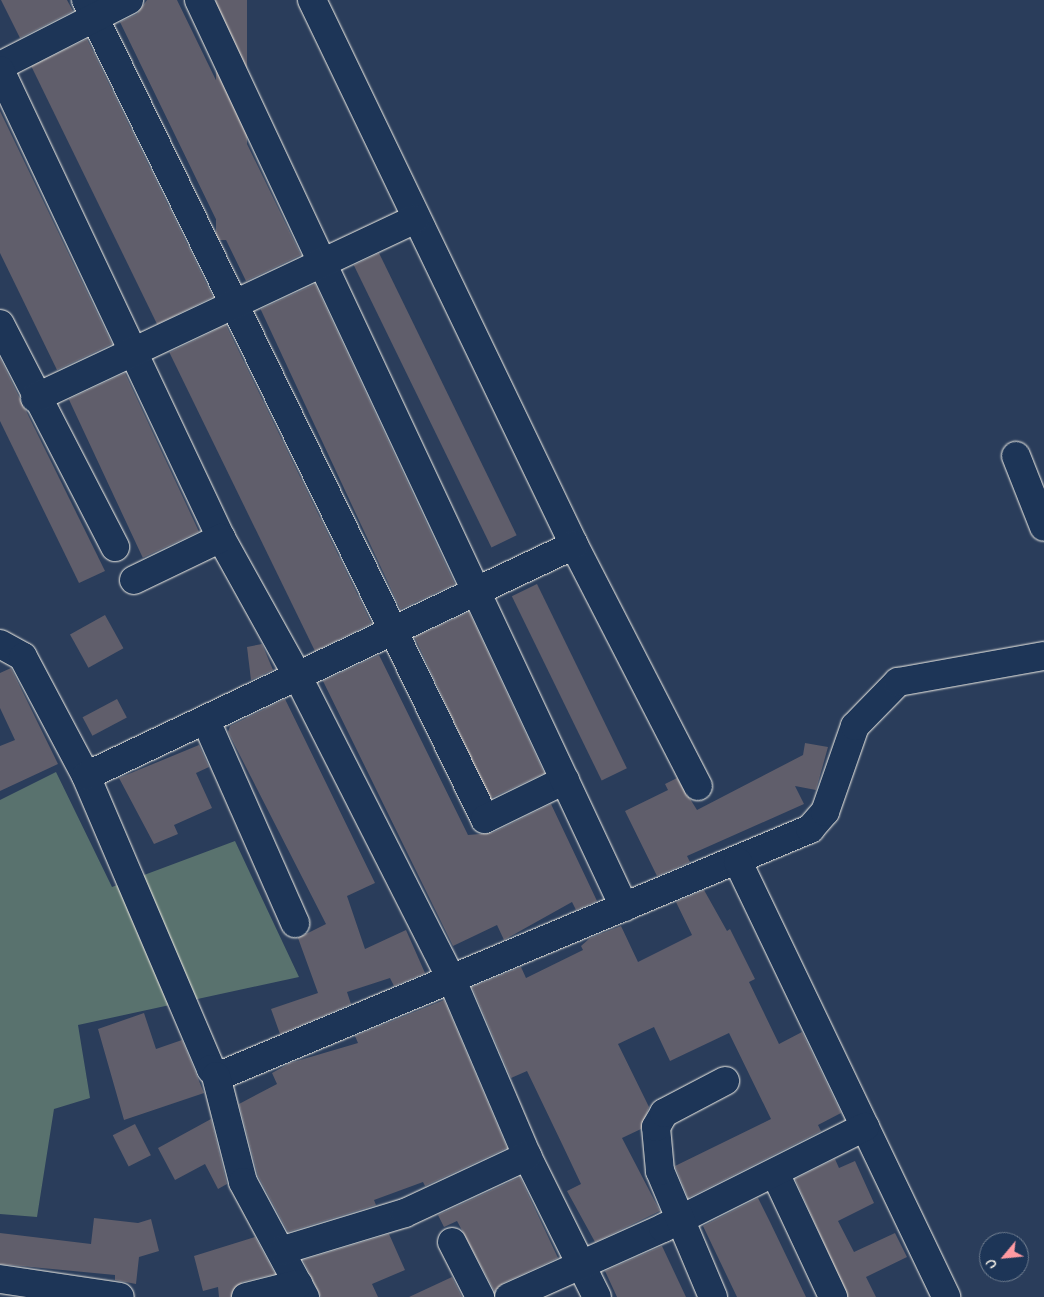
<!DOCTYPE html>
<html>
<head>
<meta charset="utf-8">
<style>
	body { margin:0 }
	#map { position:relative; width:1044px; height:1297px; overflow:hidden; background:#2a3d5b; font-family:Mynerve,sans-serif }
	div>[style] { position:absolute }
	.green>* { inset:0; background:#59726e }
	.building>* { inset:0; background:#605e6b; transform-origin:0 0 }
	.roads { filter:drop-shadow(0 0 1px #f4f1e8) drop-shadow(0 0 1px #f4f1e8) }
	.minor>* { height:28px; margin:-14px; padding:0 14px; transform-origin:14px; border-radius:14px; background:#1d3557 }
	span { translate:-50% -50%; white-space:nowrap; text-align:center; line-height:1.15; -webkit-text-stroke:4.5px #1d3557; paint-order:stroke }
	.north { position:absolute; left:979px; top:1232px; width:50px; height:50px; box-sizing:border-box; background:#1d3557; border:1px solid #738091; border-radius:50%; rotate:242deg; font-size:14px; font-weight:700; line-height:20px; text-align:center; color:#f4f1e8 }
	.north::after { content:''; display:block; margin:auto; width:18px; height:22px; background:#ff9aa2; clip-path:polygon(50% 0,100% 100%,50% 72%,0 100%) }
</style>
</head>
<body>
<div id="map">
	<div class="green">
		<i style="clip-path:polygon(56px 772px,112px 887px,235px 841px,299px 977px,78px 1025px,90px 1098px,54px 1109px,37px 1217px,0 1214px,0 800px)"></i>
	</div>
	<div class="building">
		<i style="clip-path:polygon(1px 0,67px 0,73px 11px,20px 38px)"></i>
		<i style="clip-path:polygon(177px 0,301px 255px,246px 281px,120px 22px,137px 14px,147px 0)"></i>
		<i style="left:216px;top:0;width:31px;height:240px"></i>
		<i style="left:87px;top:39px;width:287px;height:62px;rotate:64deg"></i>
		<i style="clip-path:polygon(0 111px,112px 344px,57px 370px,0 253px)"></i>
		<i style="left:379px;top:253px;width:314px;height:28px;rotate:64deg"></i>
		<i style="left:315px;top:284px;width:331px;height:60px;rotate:65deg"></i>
		<i style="left:226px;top:325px;width:332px;height:63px;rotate:64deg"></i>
		<i style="clip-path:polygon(0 358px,105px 571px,79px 583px,0 421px)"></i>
		<i style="left:125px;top:373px;width:175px;height:62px;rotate:65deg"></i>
		<i style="left:537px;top:584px;width:205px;height:28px;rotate:64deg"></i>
		<i style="left:469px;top:612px;width:178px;height:60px;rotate:65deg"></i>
		<i style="left:105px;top:615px;width:38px;height:40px;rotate:61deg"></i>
		<i style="clip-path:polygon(262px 644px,273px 670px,251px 680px,247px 647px)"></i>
		<i style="clip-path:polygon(379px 655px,468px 835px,492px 833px,551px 804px,597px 901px,576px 910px,572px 902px,504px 940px,497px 925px,453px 946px,323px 681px)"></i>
		<i style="clip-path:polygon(11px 668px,58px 764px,0 791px,0 746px,15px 740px,0 708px,0 673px)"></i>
		<i style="left:117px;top:699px;width:21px;height:39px;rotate:62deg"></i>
		<i style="clip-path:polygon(285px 699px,375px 883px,347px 896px,365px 949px,406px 930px,425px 973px,394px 986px,390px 978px,347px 992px,351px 1004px,280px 1034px,271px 1009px,318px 993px,298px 938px,326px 924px,228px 732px,230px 726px)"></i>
		<i style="clip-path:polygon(805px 743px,828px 747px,816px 790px,795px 786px,804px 804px,687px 856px,690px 862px,657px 876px,625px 811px,668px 790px,665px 784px,677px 778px,697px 810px,803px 755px)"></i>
		<i style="clip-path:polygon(199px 745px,209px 767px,196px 773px,212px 808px,174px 825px,178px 834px,154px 844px,119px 778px)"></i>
		<i style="clip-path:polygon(704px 890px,727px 931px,730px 929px,755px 979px,749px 982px,779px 1044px,802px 1032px,841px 1113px,818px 1125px,821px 1131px,688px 1198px,675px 1166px,771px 1119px,729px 1033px,670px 1061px,654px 1027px,618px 1044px,649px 1107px,641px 1129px,622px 1138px,660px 1211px,595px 1242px,567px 1191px,581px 1184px,563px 1146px,527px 1071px,511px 1078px,472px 987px,521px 967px,526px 978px,583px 950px,581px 946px,590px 938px,621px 926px,638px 962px,692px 935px,676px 902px)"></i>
		<i style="clip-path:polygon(444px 1000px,507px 1148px,425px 1186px,423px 1182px,374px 1200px,376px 1205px,288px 1232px,258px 1176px,239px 1104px,277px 1084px,272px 1073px,290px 1063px,358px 1043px,355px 1036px)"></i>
		<i style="clip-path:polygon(144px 1013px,156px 1049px,182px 1040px,204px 1093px,124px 1120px,98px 1029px)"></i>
		<i style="clip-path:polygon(211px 1119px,227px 1184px,218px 1189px,205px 1164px,175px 1180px,158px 1148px)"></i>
		<i style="left:135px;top:1124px;width:35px;height:25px;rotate:63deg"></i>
		<i style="clip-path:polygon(835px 1159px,839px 1168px,855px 1161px,874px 1203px,838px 1221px,854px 1252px,895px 1233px,907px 1257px,866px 1277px,876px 1297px,848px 1297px,795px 1179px)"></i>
		<i style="clip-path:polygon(520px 1177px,558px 1258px,503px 1283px,495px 1292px,457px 1221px,444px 1227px,438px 1215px)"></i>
		<i style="clip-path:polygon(758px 1198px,770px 1222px,806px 1297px,737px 1297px,703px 1226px)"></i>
		<i style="clip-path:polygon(94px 1218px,138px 1223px,151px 1219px,159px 1251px,139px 1257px,136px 1284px,115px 1280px,115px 1275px,0 1264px,0 1233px,91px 1244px)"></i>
		<i style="clip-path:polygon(389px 1234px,405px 1270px,372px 1284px,378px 1297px,321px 1297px,303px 1260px)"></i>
		<i style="clip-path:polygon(255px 1237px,275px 1274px,242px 1282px,231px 1297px,219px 1297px,218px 1287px,203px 1291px,194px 1256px)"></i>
		<i style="clip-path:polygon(662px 1246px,686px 1297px,617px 1297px,605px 1271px)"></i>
		<i style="clip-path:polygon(452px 1277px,462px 1297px,409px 1297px)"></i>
	</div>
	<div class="roads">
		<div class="minor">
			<i style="left:86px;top:0;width:911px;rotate:64.03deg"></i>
			<i style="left:485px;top:819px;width:89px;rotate:-26deg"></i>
			<i style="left:199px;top:0;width:1002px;rotate:64.89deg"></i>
			<i style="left:312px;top:0;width:605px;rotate:64.32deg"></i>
			<i style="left:574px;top:545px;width:271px;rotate:62.8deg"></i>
			<i style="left:0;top:66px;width:145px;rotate:-27.1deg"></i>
			<i style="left:0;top:70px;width:518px;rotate:64.72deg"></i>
			<i style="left:221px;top:538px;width:161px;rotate:61deg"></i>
			<i style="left:299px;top:679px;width:338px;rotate:63.1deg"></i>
			<i style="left:452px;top:980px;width:191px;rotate:66.9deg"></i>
			<i style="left:527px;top:1156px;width:157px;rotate:63.6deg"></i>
			<i style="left:0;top:324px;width:251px;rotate:62.7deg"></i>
			<i style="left:35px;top:398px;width:420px;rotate:-25.2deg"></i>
			<i style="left:1016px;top:456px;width:76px;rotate:68.5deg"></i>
			<i style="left:134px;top:580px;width:97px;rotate:-25.8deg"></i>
			<i style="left:0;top:644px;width:26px;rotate:29deg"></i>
			<i style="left:23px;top:657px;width:135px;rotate:62.1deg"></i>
			<i style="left:86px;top:776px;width:319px;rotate:66.9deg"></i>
			<i style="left:211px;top:1069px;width:11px;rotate:41deg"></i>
			<i style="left:219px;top:1076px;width:641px;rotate:-22.68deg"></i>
			<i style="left:810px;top:829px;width:23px;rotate:-49deg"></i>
			<i style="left:825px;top:812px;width:91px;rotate:-70.8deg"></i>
			<i style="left:855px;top:726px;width:62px;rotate:-45.7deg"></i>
			<i style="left:898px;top:682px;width:148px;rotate:-10.1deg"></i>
			<i style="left:206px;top:721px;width:221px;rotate:66.2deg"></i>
			<i style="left:86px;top:776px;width:540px;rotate:-25.33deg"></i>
			<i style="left:738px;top:862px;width:482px;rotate:64.4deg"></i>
			<i style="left:216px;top:1076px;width:109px;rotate:75.7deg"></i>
			<i style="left:243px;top:1182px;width:131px;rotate:61.7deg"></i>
			<i style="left:775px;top:1173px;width:137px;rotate:64.9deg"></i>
			<i style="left:452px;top:1242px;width:62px;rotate:63deg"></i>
			<i style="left:283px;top:1250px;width:127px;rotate:-16.9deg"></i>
			<i style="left:405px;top:1213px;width:135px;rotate:-25deg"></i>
			<i style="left:0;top:1279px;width:121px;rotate:8.5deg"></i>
			<i style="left:246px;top:1297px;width:54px;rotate:-14deg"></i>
			<i style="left:509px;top:1297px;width:169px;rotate:-24.1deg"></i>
			<i style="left:663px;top:1228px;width:226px;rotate:-26.6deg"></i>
			<i style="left:713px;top:1297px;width:137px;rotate:-112.8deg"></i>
			<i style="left:660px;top:1171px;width:44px;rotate:-95.2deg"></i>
			<i style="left:656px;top:1127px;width:16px;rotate:-60deg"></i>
			<i style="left:664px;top:1113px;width:69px;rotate:-27.7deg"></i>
		</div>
	</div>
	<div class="north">U</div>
</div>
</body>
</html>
